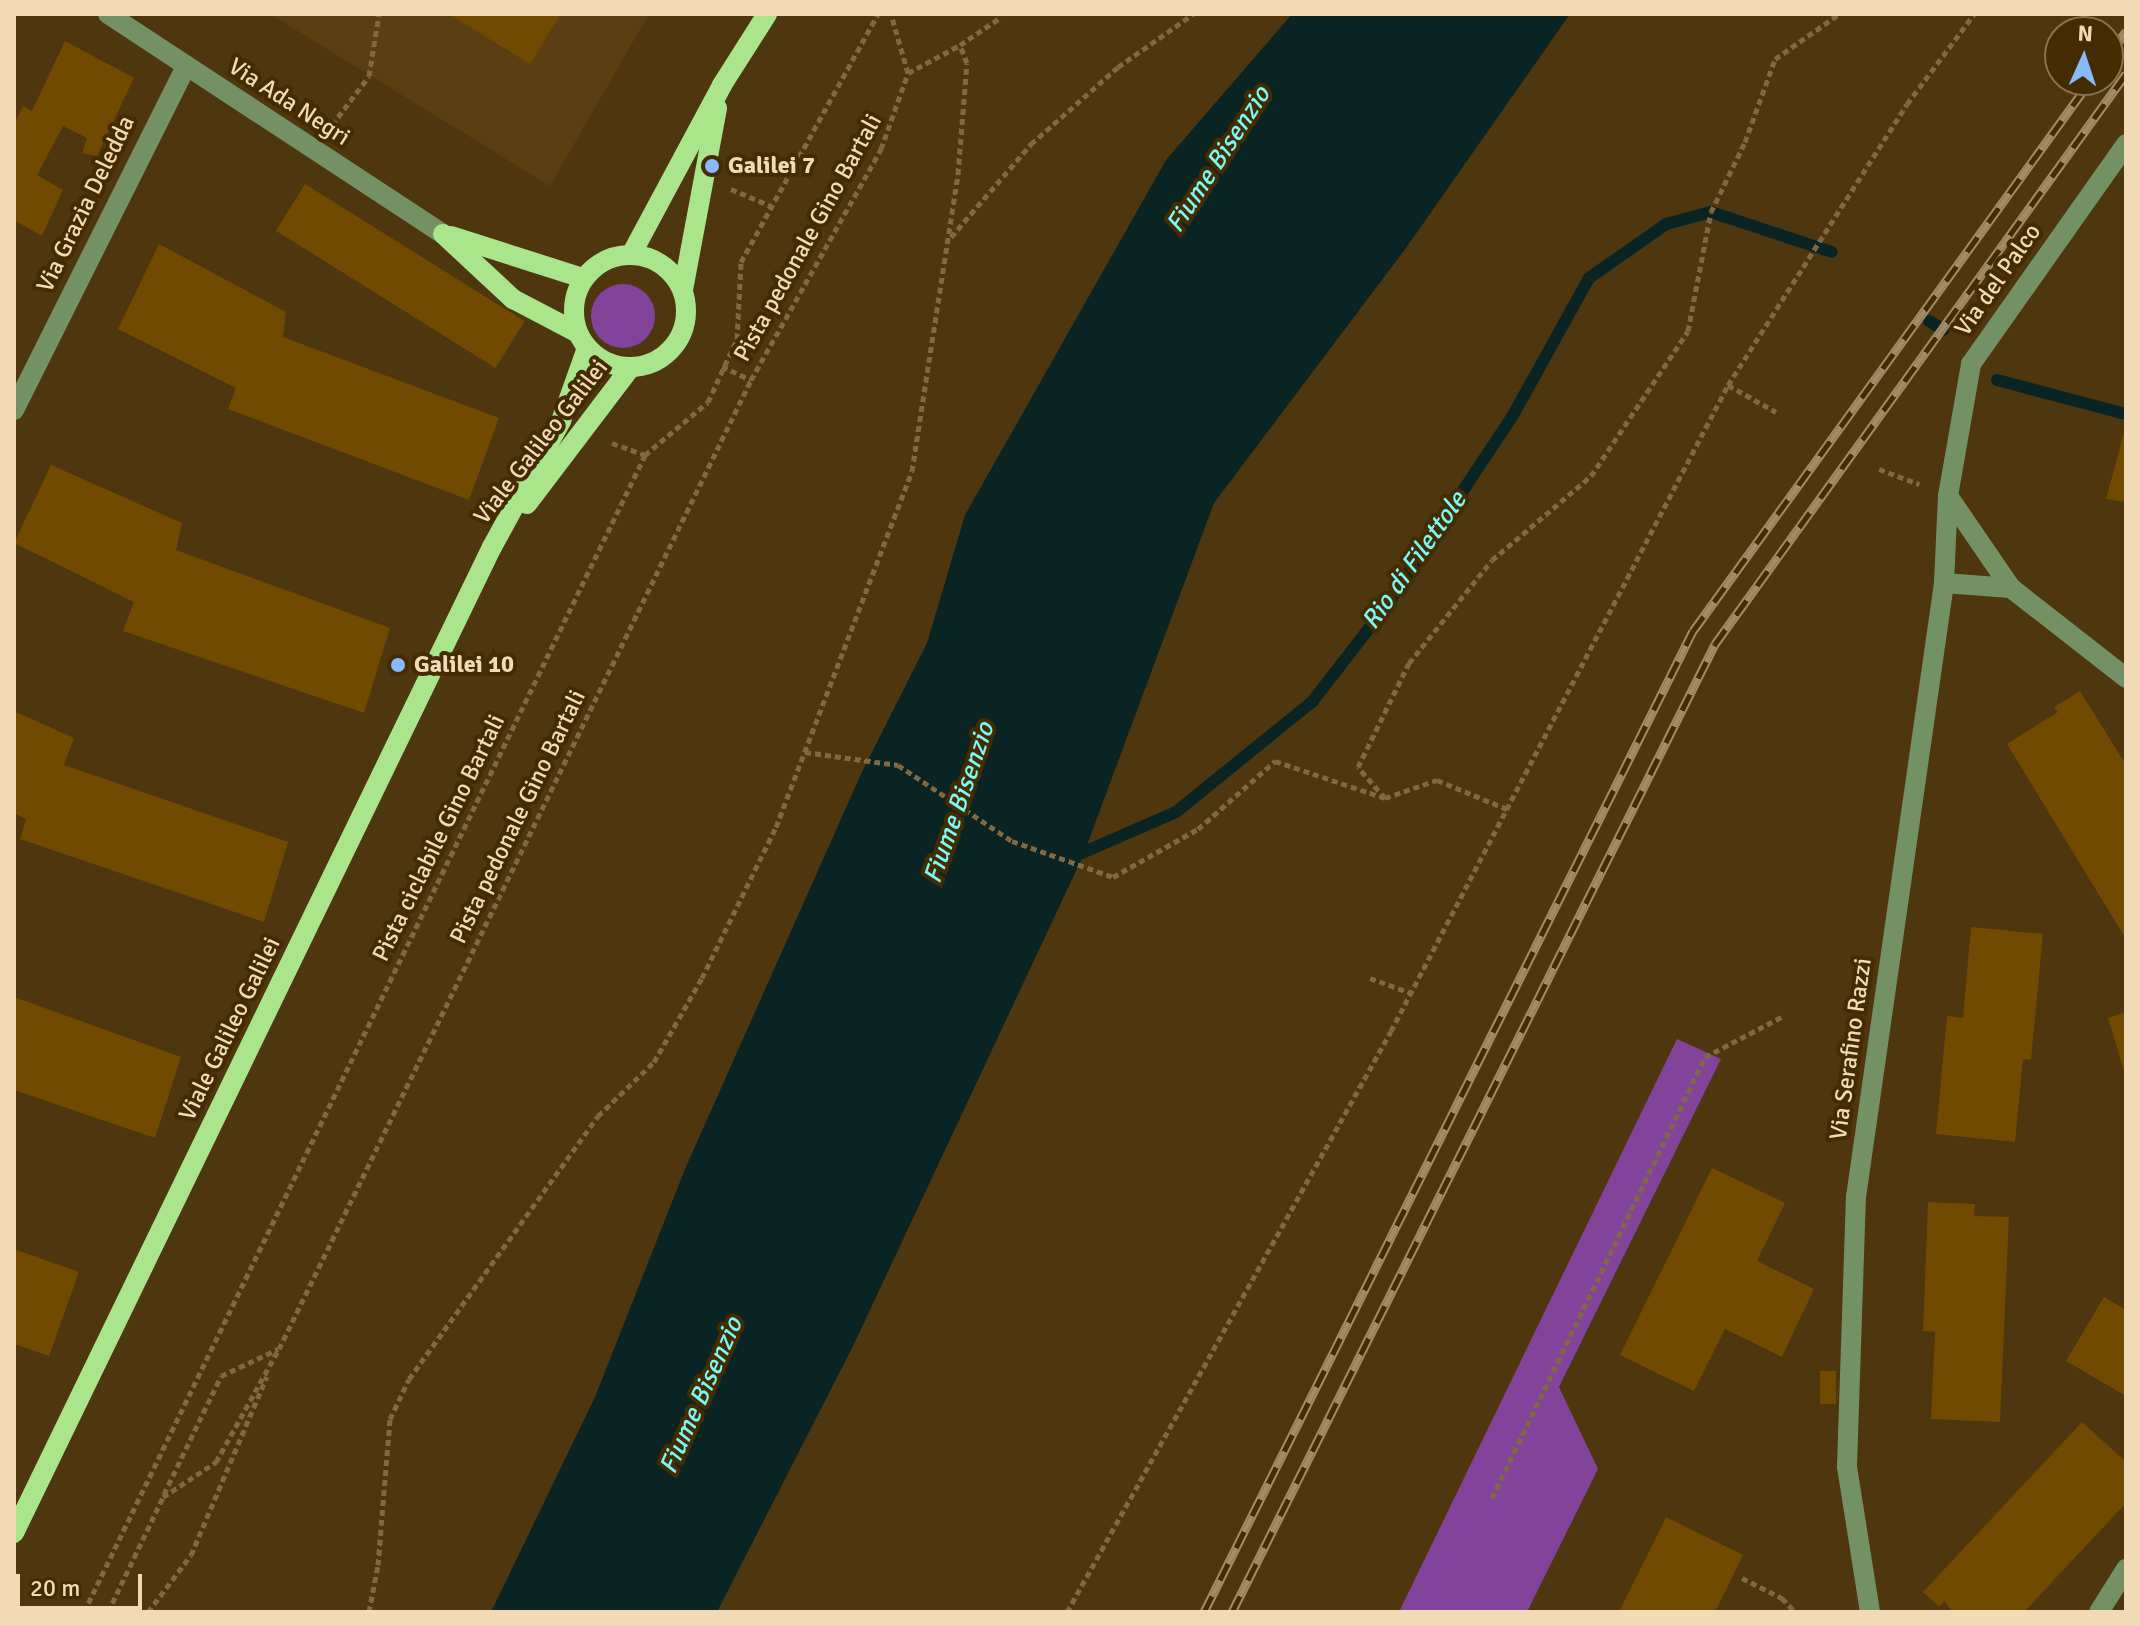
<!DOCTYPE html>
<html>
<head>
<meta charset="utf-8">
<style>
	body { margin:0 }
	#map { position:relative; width:2140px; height:1626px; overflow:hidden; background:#4e360f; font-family:Signika,sans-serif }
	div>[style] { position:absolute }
	.built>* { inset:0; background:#5a3f12 }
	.green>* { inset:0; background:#82449b }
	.round { border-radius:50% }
	.water>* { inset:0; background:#0a2424 }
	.stream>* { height:12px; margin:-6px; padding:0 6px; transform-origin:6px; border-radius:6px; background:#0a2424 }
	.building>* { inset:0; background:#704a00; transform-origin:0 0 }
	.path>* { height:5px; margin-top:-2.5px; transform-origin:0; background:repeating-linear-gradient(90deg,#806842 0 6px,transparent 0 10px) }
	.minor>* { height:20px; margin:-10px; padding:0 10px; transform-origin:10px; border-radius:10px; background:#749166 }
	.major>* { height:20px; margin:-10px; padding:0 10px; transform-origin:10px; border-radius:10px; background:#aae58b }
	.major>.ring { margin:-10px; padding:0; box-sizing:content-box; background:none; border:20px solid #aae58b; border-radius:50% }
	.rail>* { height:9px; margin-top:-4.5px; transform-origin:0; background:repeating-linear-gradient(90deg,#442c02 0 18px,#a38b66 0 36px); box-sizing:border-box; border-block:2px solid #a38b66 }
	.dots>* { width:22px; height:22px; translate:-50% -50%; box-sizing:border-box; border:4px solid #442c02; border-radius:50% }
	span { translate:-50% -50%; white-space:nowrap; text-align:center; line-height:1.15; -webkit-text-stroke:8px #442c02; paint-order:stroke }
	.street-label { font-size:24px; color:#f3dab7 }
	.poi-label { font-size:24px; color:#f3dab7; font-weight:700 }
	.left { translate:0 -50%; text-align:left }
	.water-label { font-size:26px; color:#7bf9f9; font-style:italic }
	.frame { position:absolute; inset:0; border:16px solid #f3dab7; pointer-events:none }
	.north { position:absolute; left:2044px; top:16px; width:80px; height:80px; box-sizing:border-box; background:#442c02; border:2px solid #8a724a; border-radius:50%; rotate:3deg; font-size:22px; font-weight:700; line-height:32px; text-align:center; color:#f3dab7 }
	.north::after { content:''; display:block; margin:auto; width:28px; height:36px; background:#89bafc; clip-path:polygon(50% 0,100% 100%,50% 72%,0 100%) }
	.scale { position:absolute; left:16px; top:1574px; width:126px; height:36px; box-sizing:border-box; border:4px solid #f3dab7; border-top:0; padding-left:10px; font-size:24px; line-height:28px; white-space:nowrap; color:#f3dab7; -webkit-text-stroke:6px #442c02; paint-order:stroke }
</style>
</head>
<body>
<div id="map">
	<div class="built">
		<i style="clip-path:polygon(270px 14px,649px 14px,550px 186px)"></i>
	</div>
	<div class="green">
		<i class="round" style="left:591px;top:284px;width:64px;height:64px"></i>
		<i style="clip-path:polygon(1677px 1039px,1721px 1059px,1559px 1387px,1598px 1469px,1527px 1612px,1399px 1612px)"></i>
	</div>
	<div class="water">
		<i style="clip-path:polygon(1292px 14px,1570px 14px,1406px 248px,1214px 503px,1083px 856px,854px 1344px,717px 1612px,491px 1612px,595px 1397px,685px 1169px,861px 774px,927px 643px,965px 515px,1166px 160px)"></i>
	</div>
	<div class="stream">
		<i style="left:1929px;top:321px;width:17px;rotate:31deg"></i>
		<i style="left:1997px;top:380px;width:133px;rotate:14.8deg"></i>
		<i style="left:1068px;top:859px;width:118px;rotate:-23.5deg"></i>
		<i style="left:1176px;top:812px;width:175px;rotate:-39deg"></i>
		<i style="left:1312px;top:702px;width:124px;rotate:-52.2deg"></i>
		<i style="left:1388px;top:604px;width:224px;rotate:-56.5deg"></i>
		<i style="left:1512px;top:417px;width:159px;rotate:-61deg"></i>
		<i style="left:1589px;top:278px;width:94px;rotate:-35deg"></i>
		<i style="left:1666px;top:224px;width:47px;rotate:-14.9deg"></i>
		<i style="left:1711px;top:212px;width:127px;rotate:18.3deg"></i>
	</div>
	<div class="building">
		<i style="clip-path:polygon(449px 14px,561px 14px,530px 64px)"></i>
		<i style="clip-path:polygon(65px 41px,134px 78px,97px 156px,82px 153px,87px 138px,63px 126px,37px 175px,63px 190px,42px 236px,14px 220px,14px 124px,23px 106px,32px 111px)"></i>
		<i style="left:305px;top:184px;width:259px;height:55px;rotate:32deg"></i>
		<i style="clip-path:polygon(159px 244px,286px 312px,283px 337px,499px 418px,469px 500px,228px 409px,236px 388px,118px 329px)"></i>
		<i style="clip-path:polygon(2125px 429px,2126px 429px,2126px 502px,2106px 499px)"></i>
		<i style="clip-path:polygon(51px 465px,182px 523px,176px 550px,390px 628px,364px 713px,123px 631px,134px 602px,14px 543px)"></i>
		<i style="clip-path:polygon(2080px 691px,2126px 765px,2126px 939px,2007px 744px,2058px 712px,2054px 707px)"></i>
		<i style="clip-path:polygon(14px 711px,74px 738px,64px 765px,288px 842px,264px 922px,20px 839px,26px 819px,14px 813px)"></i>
		<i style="clip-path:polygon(1971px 927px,2043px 934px,2031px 1060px,2023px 1059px,2015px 1142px,1936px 1134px,1947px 1016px,1963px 1018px)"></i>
		<i style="clip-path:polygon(14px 997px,181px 1057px,155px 1138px,14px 1090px)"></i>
		<i style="clip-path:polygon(2126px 1012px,2126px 1074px,2125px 1074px,2108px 1018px)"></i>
		<i style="clip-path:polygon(1712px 1168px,1785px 1203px,1757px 1261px,1814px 1289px,1782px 1357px,1725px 1329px,1694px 1391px,1620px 1355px)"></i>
		<i style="clip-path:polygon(1928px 1202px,1975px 1204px,1974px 1216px,2009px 1217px,2000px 1422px,1931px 1419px,1935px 1332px,1923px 1331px)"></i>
		<i style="clip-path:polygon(14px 1249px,79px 1272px,49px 1356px,14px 1344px)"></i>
		<i style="clip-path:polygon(2104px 1297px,2126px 1310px,2126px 1396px,2066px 1361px)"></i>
		<i style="left:1820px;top:1371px;width:16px;height:33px"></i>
		<i style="clip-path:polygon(2082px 1422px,2126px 1462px,2126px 1503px,2024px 1612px,1952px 1612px,1945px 1601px,1939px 1607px,1923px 1592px)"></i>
		<i style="clip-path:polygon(1666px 1517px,1743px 1555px,1715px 1612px,1619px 1612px)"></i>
	</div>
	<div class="path">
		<i style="left:908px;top:73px;width:59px;rotate:-28.3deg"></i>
		<i style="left:332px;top:125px;width:61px;rotate:-52.9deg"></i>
		<i style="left:369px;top:76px;width:63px;rotate:-80.8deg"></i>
		<i style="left:731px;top:189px;width:43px;rotate:23deg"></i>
		<i style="left:951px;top:237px;width:123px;rotate:-49.3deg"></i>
		<i style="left:1031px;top:144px;width:116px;rotate:-41.5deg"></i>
		<i style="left:1118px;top:67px;width:92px;rotate:-35.2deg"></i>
		<i style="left:722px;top:366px;width:32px;rotate:26deg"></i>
		<i style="left:1728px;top:385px;width:55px;rotate:29.4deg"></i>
		<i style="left:612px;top:443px;width:35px;rotate:20deg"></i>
		<i style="left:1879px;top:469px;width:43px;rotate:20.6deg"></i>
		<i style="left:805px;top:752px;width:94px;rotate:8deg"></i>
		<i style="left:898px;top:765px;width:137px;rotate:33.7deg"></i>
		<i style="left:1012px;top:841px;width:107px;rotate:19.6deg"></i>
		<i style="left:1113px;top:877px;width:98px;rotate:-29.5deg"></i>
		<i style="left:1198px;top:829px;width:103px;rotate:-41.4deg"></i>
		<i style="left:1275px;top:761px;width:116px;rotate:18.6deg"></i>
		<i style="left:1385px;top:798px;width:55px;rotate:-19.1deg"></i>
		<i style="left:1437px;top:780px;width:76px;rotate:22.5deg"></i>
		<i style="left:1385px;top:798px;width:41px;rotate:-131.1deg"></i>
		<i style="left:1358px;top:767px;width:116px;rotate:-63.9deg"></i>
		<i style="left:1409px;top:663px;width:132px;rotate:-51.1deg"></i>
		<i style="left:1492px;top:560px;width:130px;rotate:-40.3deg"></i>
		<i style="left:1591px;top:476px;width:174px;rotate:-56.2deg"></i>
		<i style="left:1688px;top:331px;width:121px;rotate:-79.1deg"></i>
		<i style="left:1711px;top:212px;width:78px;rotate:-64.1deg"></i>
		<i style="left:1745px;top:142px;width:88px;rotate:-70.1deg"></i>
		<i style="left:1775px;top:59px;width:78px;rotate:-35.1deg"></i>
		<i style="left:1370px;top:978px;width:44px;rotate:20.1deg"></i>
		<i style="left:164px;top:1494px;width:131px;rotate:-64.2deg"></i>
		<i style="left:221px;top:1376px;width:63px;rotate:-25.3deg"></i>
		<i style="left:1492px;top:1498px;width:490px;rotate:-64.2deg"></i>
		<i style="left:1705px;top:1057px;width:88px;rotate:-27.7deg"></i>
		<i style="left:1742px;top:1578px;width:45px;rotate:26.6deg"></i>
		<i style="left:1782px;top:1598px;width:19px;rotate:47deg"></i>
		<i style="left:84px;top:1612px;width:1286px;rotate:-64.13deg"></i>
		<i style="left:645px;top:455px;width:82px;rotate:-40.1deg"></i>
		<i style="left:708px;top:402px;width:69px;rotate:-65.3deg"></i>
		<i style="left:737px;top:339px;width:77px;rotate:-87deg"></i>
		<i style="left:741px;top:262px;width:283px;rotate:-61.1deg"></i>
		<i style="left:108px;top:1612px;width:127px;rotate:-64.4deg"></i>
		<i style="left:163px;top:1497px;width:64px;rotate:-33.4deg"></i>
		<i style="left:216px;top:1462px;width:129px;rotate:-60.9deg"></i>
		<i style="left:279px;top:1349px;width:1078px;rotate:-64.03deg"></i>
		<i style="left:751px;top:380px;width:265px;rotate:-60.6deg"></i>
		<i style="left:881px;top:149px;width:81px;rotate:-70.4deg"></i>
		<i style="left:908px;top:73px;width:61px;rotate:-106.1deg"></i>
		<i style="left:148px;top:1612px;width:71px;rotate:-53deg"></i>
		<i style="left:191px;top:1555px;width:194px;rotate:-67deg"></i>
		<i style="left:369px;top:1612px;width:48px;rotate:-79.2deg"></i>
		<i style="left:378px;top:1565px;width:146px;rotate:-85.3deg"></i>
		<i style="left:390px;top:1419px;width:44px;rotate:-64.6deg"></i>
		<i style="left:409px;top:1379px;width:324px;rotate:-54.3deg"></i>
		<i style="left:598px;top:1116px;width:78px;rotate:-44deg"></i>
		<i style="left:654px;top:1062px;width:97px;rotate:-60.3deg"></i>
		<i style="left:702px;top:978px;width:168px;rotate:-63.9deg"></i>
		<i style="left:776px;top:827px;width:381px;rotate:-69.1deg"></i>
		<i style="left:912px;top:471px;width:301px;rotate:-81.2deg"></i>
		<i style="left:958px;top:174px;width:111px;rotate:-85.4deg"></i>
		<i style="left:967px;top:63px;width:19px;rotate:-111deg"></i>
		<i style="left:960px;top:45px;width:50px;rotate:-34.3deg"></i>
		<i style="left:1067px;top:1612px;width:665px;rotate:-60.85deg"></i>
		<i style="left:1391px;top:1031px;width:729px;rotate:-62.45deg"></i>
		<i style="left:1728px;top:385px;width:333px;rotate:-57.5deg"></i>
		<i style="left:1907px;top:104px;width:112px;rotate:-53.3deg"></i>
	</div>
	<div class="minor">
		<i style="left:108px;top:14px;width:401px;rotate:33.3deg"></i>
		<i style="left:14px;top:410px;width:385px;rotate:-63.4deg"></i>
		<i style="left:1948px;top:496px;width:112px;rotate:55.6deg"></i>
		<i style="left:2011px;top:588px;width:146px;rotate:38deg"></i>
		<i style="left:1944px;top:583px;width:67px;rotate:4.3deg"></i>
		<i style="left:1870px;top:1612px;width:148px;rotate:-99deg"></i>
		<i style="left:1847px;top:1466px;width:269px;rotate:-88.1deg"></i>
		<i style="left:1856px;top:1197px;width:620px;rotate:-81.84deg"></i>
		<i style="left:1944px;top:583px;width:87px;rotate:-87.4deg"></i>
		<i style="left:1948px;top:496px;width:134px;rotate:-80.1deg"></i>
		<i style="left:1971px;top:364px;width:269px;rotate:-54.8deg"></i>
		<i style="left:2099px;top:1612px;width:51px;rotate:-57.9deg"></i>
	</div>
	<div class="major">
		<i style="left:443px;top:234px;width:96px;rotate:42.9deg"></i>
		<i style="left:513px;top:299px;width:73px;rotate:27.6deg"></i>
		<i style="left:451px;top:236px;width:139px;rotate:17.7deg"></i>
		<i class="ring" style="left:574px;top:255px;width:92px;height:92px"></i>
		<i style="left:631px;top:255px;width:193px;rotate:-61.8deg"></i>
		<i style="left:722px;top:85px;width:84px;rotate:-57.6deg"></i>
		<i style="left:683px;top:290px;width:185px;rotate:-79.4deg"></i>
		<i style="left:527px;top:504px;width:172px;rotate:-52.8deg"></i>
		<i style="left:14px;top:1533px;width:1096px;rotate:-64.14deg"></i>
		<i style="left:492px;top:547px;width:144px;rotate:-61.3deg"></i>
		<i style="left:561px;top:421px;width:77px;rotate:-70.4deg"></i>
	</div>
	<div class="rail">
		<i style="left:2108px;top:56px;width:31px;rotate:-54deg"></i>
		<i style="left:1204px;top:1612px;width:1096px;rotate:-63.51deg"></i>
		<i style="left:1693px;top:631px;width:680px;rotate:-54.16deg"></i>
		<i style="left:1232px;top:1612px;width:1082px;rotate:-63.48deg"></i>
		<i style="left:1715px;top:644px;width:703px;rotate:-54.21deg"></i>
	</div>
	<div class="dots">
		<i style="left:712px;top:166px;background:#89bafc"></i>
		<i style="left:398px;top:665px;background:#89bafc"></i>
	</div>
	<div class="street-label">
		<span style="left:289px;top:102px;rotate:33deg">Via Ada Negri</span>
		<span style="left:86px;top:204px;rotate:-64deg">Via Grazia Deledda</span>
		<span style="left:808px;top:238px;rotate:-61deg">Pista pedonale Gino Bartali</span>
		<span style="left:1998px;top:280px;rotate:-55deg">Via del Palco</span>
		<span style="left:541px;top:442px;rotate:-52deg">Viale Galileo Galilei</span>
		<span style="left:518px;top:817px;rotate:-64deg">Pista pedonale Gino Bartali</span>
		<span style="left:439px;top:838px;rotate:-64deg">Pista ciclabile Gino Bartali</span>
		<span style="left:230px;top:1029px;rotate:-64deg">Viale Galileo Galilei</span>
		<span style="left:1851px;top:1049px;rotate:-82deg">Via Serafino Razzi</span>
	</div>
	<div class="poi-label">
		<span class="left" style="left:728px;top:166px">Galilei 7</span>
		<span class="left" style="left:414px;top:665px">Galilei 10</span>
	</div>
	<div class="water-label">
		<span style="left:1219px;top:160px;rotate:-57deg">Fiume Bisenzio</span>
		<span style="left:1415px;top:561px;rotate:-55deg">Rio di Filettole</span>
		<span style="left:960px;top:803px;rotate:-71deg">Fiume Bisenzio</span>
		<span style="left:702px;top:1396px;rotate:-66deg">Fiume Bisenzio</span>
	</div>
	<div class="frame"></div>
	<div class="north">N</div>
	<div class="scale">20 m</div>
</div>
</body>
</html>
